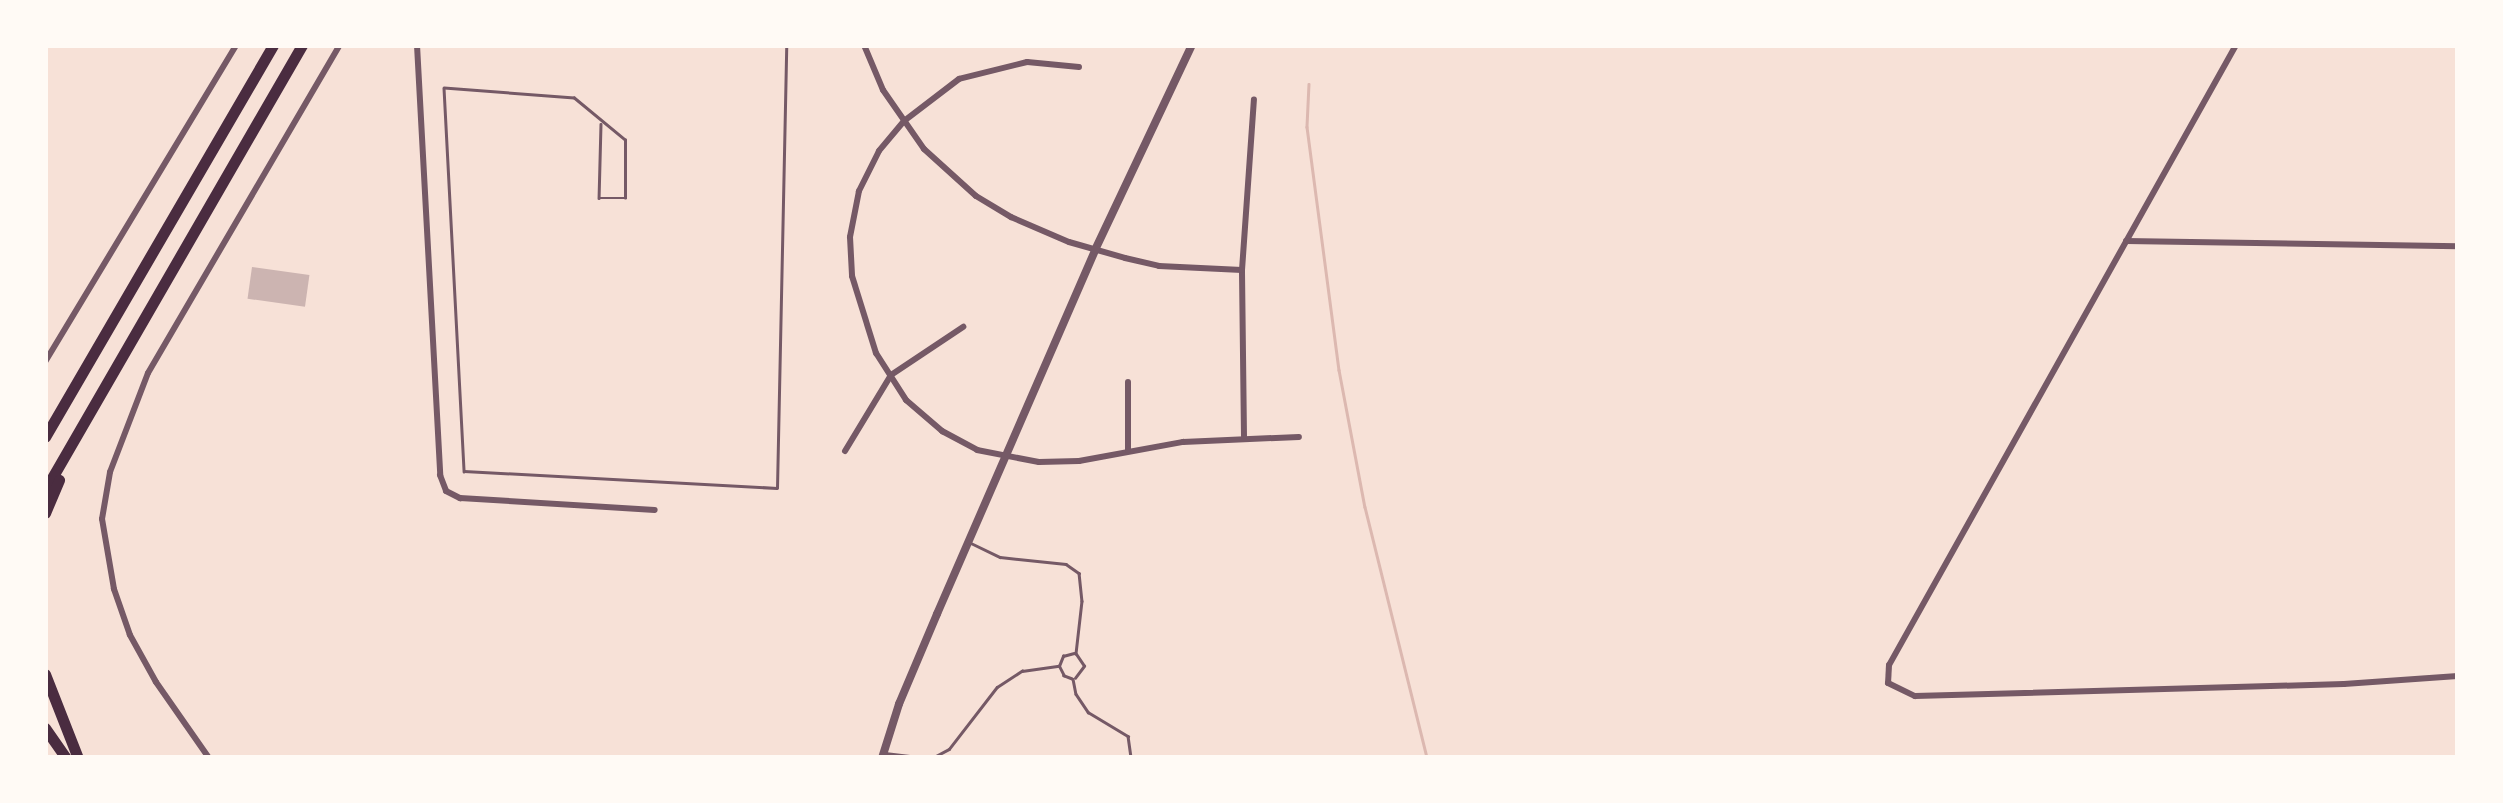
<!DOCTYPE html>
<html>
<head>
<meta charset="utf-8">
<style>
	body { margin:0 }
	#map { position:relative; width:2503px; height:803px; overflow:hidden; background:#f7e1d7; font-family:"Public Sans",sans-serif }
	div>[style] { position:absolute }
	.stream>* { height:2.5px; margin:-1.25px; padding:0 1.25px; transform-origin:1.25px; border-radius:1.25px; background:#dcb8b0 }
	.building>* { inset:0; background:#ccb4b1; transform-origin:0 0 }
	.service>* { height:2.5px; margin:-1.25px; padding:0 1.25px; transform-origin:1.25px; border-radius:1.25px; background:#755966 }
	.minor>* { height:6px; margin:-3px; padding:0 3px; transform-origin:3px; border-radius:3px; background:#755966 }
	.tertiary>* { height:8px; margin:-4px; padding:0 4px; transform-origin:4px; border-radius:4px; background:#755966 }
	.motorway>* { height:11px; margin:-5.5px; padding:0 5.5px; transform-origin:5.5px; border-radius:5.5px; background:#4a2c40 }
	span { translate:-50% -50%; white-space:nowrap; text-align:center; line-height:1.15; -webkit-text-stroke:8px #fffaf5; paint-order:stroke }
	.frame { position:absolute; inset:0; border:48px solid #fffaf5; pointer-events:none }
</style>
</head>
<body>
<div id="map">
	<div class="stream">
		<i style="left:1309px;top:84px;width:43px;rotate:92.7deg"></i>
		<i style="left:1307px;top:127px;width:245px;rotate:82.5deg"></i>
		<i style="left:1339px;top:370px;width:139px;rotate:79.3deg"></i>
		<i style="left:1365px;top:507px;width:259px;rotate:76.1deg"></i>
	</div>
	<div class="building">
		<i style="left:252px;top:267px;width:58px;height:32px;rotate:8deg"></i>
	</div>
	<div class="service">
		<i style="left:601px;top:124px;width:74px;rotate:91.5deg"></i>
		<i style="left:599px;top:198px;width:26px"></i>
		<i style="left:625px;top:198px;width:58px;rotate:-90deg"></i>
		<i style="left:625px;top:140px;width:66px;rotate:-140.5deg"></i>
		<i style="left:574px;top:98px;width:130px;rotate:-175.6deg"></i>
		<i style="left:444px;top:88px;width:384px;rotate:87deg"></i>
		<i style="left:464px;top:471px;width:313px;rotate:3.1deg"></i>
		<i style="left:777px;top:488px;width:443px;rotate:-88.8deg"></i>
		<i style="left:971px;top:543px;width:32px;rotate:26deg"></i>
		<i style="left:1000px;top:557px;width:66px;rotate:6.1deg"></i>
		<i style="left:1066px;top:564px;width:16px;rotate:35deg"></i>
		<i style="left:1079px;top:573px;width:28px;rotate:84deg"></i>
		<i style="left:1082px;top:601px;width:53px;rotate:96.5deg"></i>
		<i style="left:1075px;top:678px;width:15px;rotate:-53deg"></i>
		<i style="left:1084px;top:666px;width:14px;rotate:-124deg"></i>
		<i style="left:1072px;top:679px;width:9px;rotate:-159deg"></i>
		<i style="left:1064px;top:676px;width:11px;rotate:-117deg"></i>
		<i style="left:1059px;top:666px;width:11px;rotate:-68deg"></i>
		<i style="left:1063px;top:656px;width:11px;rotate:-15deg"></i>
		<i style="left:1073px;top:679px;width:15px;rotate:79deg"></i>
		<i style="left:1076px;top:694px;width:22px;rotate:56deg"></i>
		<i style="left:1088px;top:712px;width:47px;rotate:31deg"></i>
		<i style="left:1128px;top:736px;width:22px;rotate:82deg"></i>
		<i style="left:885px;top:753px;width:41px;rotate:7deg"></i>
		<i style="left:932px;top:758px;width:19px;rotate:-28deg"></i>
		<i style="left:949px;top:749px;width:78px;rotate:-52.3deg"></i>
		<i style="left:997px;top:687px;width:30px;rotate:-33deg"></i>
		<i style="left:1022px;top:671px;width:37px;rotate:-8deg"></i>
	</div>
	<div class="minor">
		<i style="left:417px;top:45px;width:431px;rotate:86.9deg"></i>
		<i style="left:440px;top:475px;width:17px;rotate:69deg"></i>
		<i style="left:446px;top:491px;width:16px;rotate:27deg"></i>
		<i style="left:460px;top:498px;width:195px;rotate:3.5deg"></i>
		<i style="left:864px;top:45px;width:49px;rotate:67.1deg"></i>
		<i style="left:883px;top:90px;width:72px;rotate:55.2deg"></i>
		<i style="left:924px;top:149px;width:70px;rotate:42.1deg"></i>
		<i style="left:976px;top:196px;width:41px;rotate:31deg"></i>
		<i style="left:1011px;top:217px;width:63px;rotate:23.3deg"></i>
		<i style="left:1069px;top:242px;width:58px;rotate:15.9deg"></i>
		<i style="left:1125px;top:258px;width:35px;rotate:13deg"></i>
		<i style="left:1159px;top:266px;width:83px;rotate:2.8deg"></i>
		<i style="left:2236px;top:45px;width:710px;rotate:119.23deg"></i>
		<i style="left:1889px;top:665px;width:18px;rotate:93deg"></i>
		<i style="left:1888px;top:683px;width:30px;rotate:26deg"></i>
		<i style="left:1915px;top:696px;width:429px;rotate:-1.6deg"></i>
		<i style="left:2344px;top:684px;width:114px;rotate:-4deg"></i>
		<i style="left:1079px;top:67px;width:52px;rotate:-174.5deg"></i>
		<i style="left:1027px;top:62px;width:70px;rotate:166deg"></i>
		<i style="left:959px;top:79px;width:69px;rotate:142.6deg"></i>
		<i style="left:904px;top:121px;width:39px;rotate:130deg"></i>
		<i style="left:879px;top:151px;width:45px;rotate:116.6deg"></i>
		<i style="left:859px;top:191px;width:47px;rotate:101.1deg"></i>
		<i style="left:850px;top:237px;width:39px;rotate:87deg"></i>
		<i style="left:852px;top:276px;width:81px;rotate:72.7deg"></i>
		<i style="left:876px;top:353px;width:56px;rotate:57.4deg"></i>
		<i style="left:906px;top:400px;width:48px;rotate:40.7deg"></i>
		<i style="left:942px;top:431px;width:40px;rotate:28deg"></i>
		<i style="left:977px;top:450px;width:63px;rotate:11deg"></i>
		<i style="left:1039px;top:462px;width:40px;rotate:-1.4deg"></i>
		<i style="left:1079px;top:461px;width:106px;rotate:-10.4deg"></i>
		<i style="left:1183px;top:442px;width:116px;rotate:-2.5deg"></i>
		<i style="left:2126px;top:241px;width:332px;rotate:0.9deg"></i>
		<i style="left:45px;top:362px;width:370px;rotate:-58.9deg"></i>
		<i style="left:1128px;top:382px;width:68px;rotate:90deg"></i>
		<i style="left:1244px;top:436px;width:166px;rotate:-90.7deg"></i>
		<i style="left:1242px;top:270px;width:171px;rotate:-86deg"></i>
		<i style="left:845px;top:451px;width:89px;rotate:-58.8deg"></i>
		<i style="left:891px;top:375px;width:87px;rotate:-33.7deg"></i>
		<i style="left:209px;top:758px;width:93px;rotate:-124.9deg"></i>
		<i style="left:156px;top:682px;width:54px;rotate:-119deg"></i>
		<i style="left:130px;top:635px;width:49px;rotate:-109.2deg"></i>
		<i style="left:114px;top:589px;width:71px;rotate:-99.7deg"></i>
		<i style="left:102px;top:519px;width:48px;rotate:-80.3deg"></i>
		<i style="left:110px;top:472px;width:106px;rotate:-69deg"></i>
		<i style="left:148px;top:373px;width:380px;rotate:-59.7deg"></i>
	</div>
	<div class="tertiary">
		<i style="left:882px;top:758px;width:57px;rotate:-72.5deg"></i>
		<i style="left:899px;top:704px;width:98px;rotate:-67.1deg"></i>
		<i style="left:937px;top:614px;width:397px;rotate:-66.5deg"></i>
		<i style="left:1095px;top:250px;width:227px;rotate:-64.7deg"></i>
	</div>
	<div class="motorway">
		<i style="left:45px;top:437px;width:453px;rotate:-59.8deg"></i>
		<i style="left:45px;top:490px;width:514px;rotate:-59.99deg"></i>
		<i style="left:45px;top:513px;width:36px;rotate:-67deg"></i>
		<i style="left:45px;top:674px;width:90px;rotate:68.6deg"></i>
		<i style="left:45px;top:728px;width:37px;rotate:55deg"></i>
	</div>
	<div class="frame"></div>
</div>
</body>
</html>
